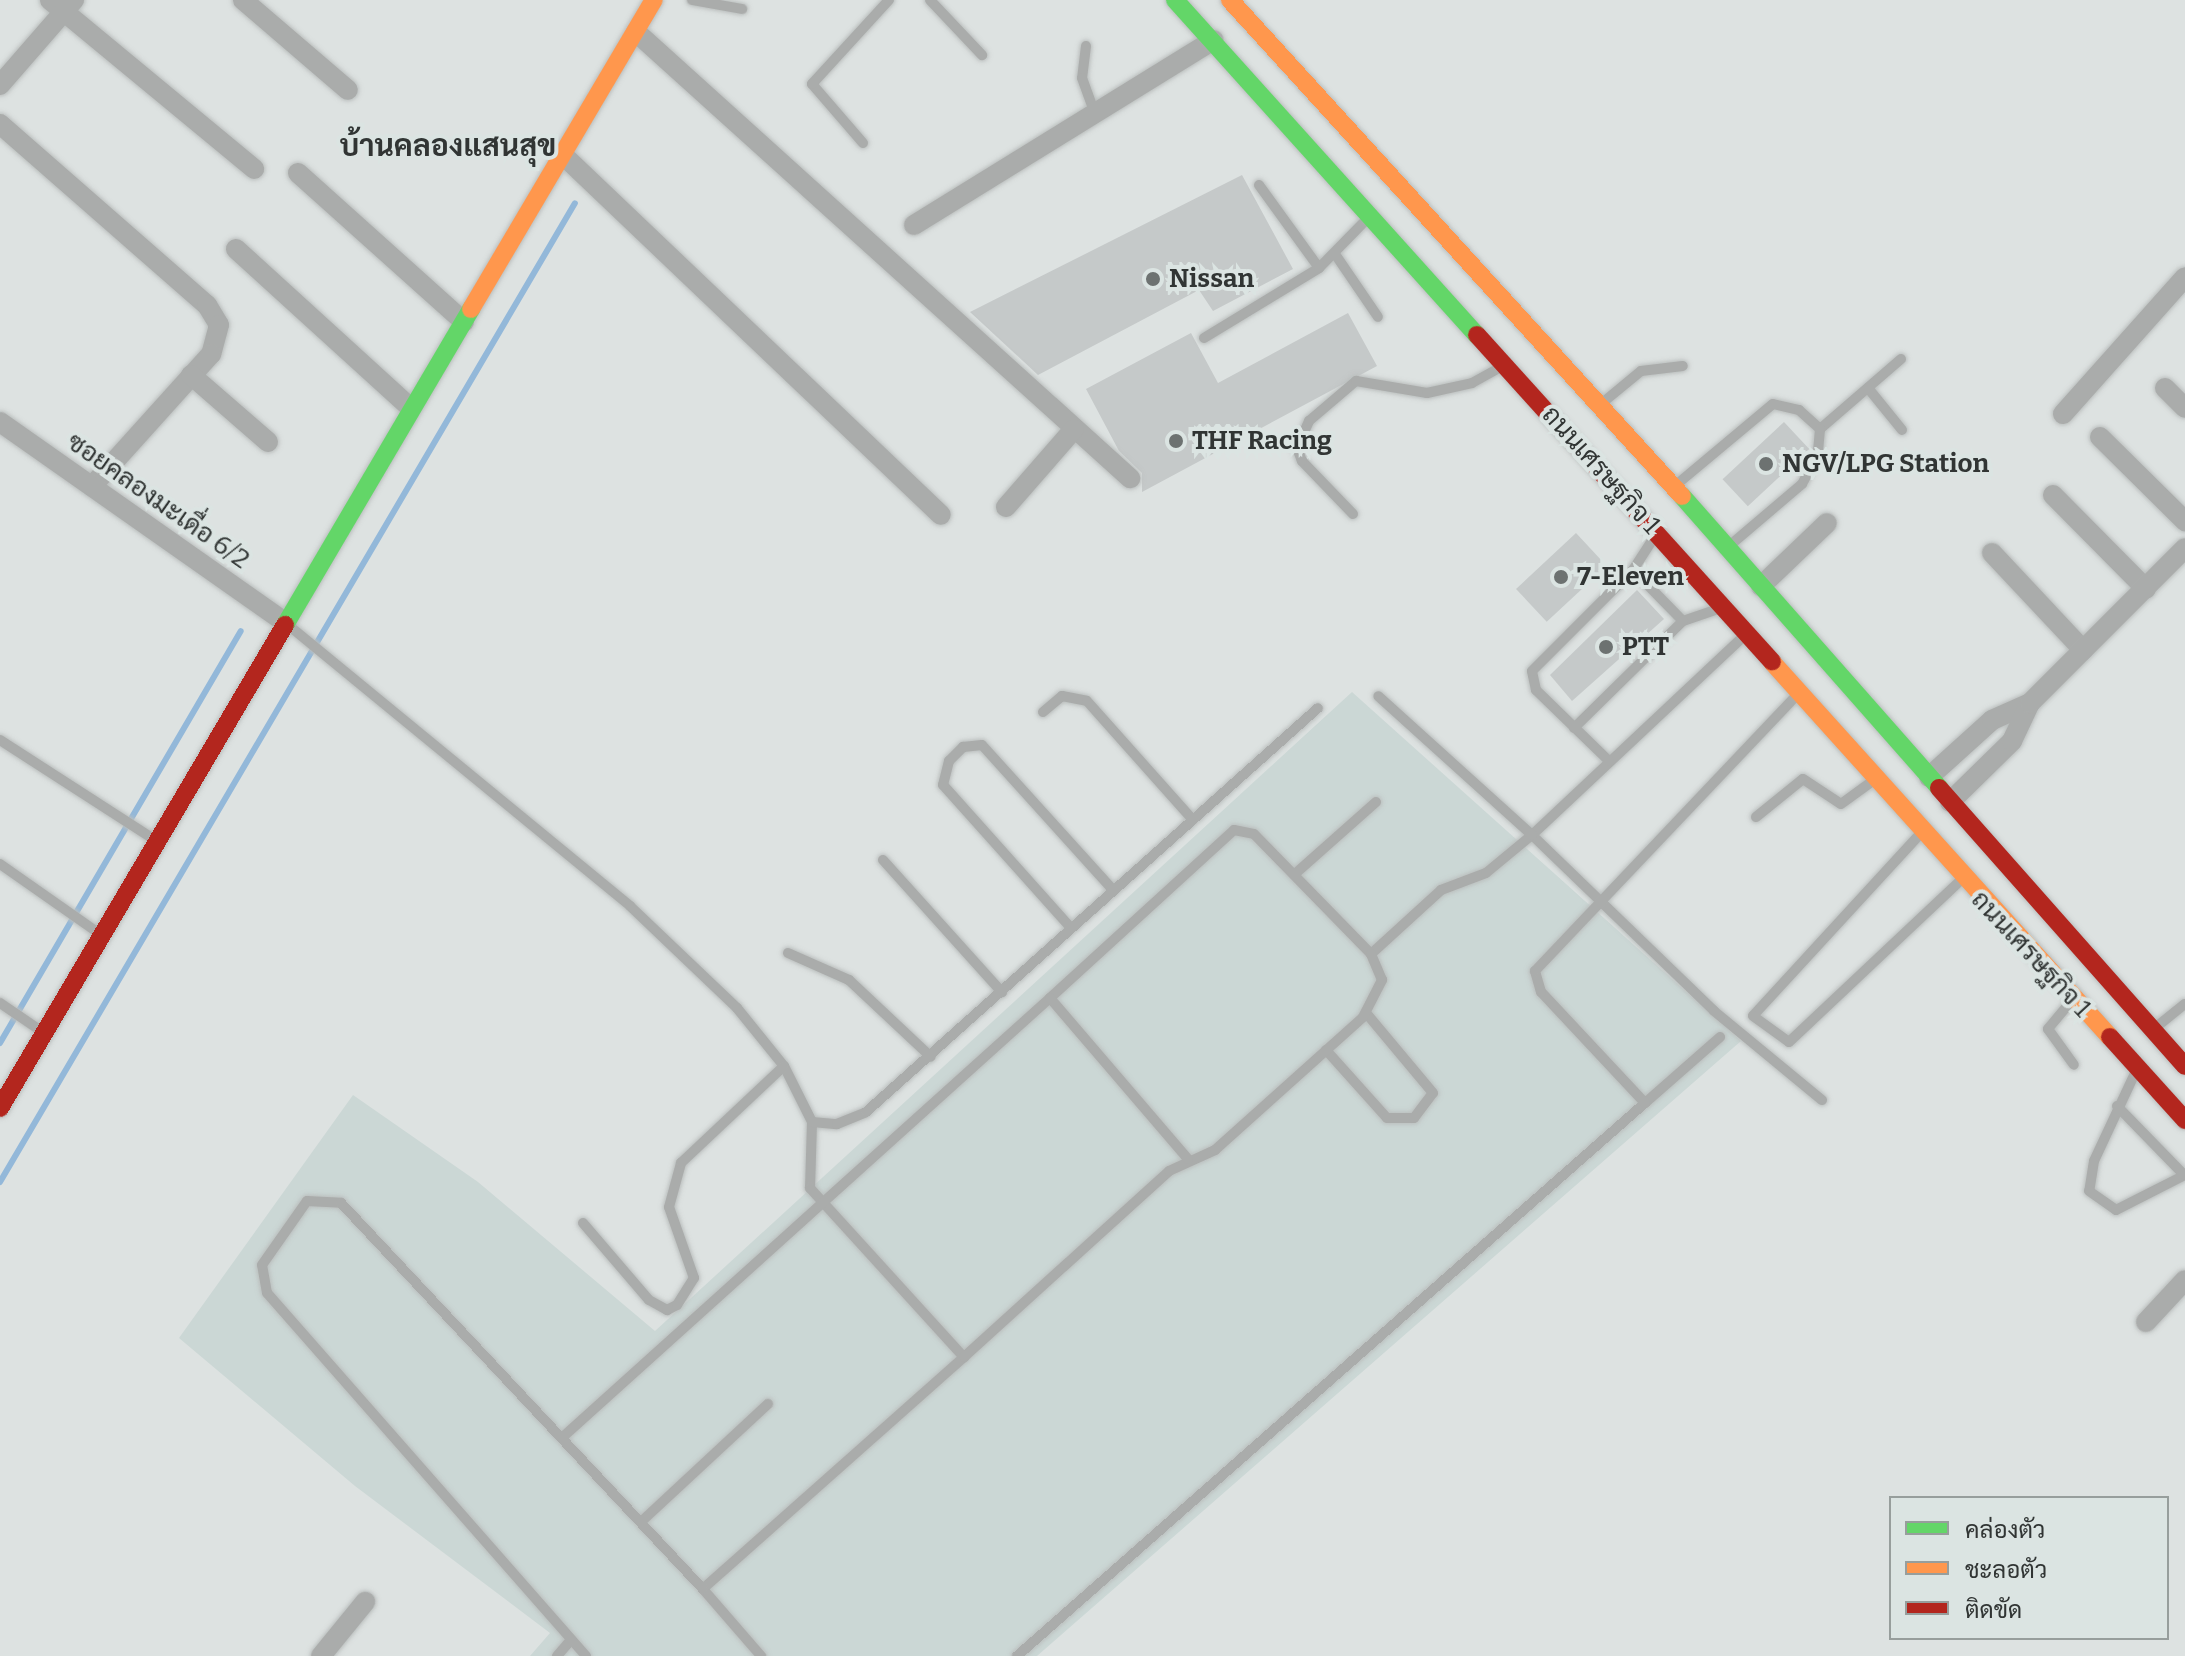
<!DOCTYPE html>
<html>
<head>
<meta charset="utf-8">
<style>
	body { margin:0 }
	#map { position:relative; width:2185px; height:1656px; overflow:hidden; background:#dde2e1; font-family:Bitter,Sarabun,serif }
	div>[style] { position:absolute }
	.built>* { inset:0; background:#cbd7d5 }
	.stream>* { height:6px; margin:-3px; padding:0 3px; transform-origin:3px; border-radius:3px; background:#93b8d9 }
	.building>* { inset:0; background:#c5c9c9; transform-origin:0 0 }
	.roads { filter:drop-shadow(0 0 2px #bbbfbe) drop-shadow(0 0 2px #bbbfbe) }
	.lane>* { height:10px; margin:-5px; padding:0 5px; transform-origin:5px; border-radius:5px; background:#aaacab }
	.street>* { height:20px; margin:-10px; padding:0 10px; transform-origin:10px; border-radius:10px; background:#aaacab }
	.fast>* { height:18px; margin:-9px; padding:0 9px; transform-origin:9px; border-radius:9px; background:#63d668 }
	.slow>* { height:18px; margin:-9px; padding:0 9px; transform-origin:9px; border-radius:9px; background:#ff974d }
	.jam>* { height:18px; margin:-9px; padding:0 9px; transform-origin:9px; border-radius:9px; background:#b3261e }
	.dots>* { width:22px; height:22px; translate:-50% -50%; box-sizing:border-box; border:4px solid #dbe4e2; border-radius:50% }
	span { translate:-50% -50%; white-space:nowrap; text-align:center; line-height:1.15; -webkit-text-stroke:8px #dbe4e2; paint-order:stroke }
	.poi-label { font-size:26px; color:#313534; font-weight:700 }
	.left { translate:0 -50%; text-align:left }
	.street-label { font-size:26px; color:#313534 }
	.quarter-label { font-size:30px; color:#313534; font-weight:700 }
	.legend { position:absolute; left:1889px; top:1496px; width:280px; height:144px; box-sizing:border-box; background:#dbe4e2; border:2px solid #979e9c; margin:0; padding:10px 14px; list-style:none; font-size:24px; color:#313534 }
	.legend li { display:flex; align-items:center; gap:16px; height:40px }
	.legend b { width:40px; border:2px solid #979e9c }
</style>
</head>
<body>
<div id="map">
	<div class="built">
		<i style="clip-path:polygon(1352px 692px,1741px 1041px,1037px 1656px,530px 1656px,550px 1633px,355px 1486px,179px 1338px,353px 1095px,478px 1182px,655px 1331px)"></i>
	</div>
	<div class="stream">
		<i style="left:0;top:1043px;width:477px;rotate:-59.7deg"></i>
		<i style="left:0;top:1182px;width:1135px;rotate:-59.57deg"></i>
	</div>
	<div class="building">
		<i style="clip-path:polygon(1242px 175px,1293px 269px,1213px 311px,1199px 290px,1038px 375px,970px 312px)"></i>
		<i style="clip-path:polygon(1348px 313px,1377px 366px,1142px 492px,1142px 473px,1119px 451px,1086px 389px,1191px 333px,1218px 383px)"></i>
		<i style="left:1784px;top:422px;width:37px;height:84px;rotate:47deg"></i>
		<i style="left:1576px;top:533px;width:45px;height:82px;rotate:47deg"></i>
		<i style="clip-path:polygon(1637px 590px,1664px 619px,1572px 701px,1550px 675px)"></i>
	</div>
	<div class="roads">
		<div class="lane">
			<i style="left:692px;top:0;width:51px;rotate:10.2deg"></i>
			<i style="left:930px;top:0;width:76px;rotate:46.6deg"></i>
			<i style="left:1086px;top:46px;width:32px;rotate:97deg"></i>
			<i style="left:1082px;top:78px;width:37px;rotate:70deg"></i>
			<i style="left:863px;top:143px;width:78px;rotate:-130.8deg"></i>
			<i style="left:812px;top:84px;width:114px;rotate:-47.5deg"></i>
			<i style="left:1259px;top:185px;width:102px;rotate:54.1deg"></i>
			<i style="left:1335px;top:254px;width:76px;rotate:55.7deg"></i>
			<i style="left:1204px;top:338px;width:135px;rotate:-31.3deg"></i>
			<i style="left:1319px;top:268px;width:71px;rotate:-45.6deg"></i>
			<i style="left:1868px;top:388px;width:54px;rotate:51deg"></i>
			<i style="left:1601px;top:404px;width:52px;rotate:-39.5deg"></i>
			<i style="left:1641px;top:371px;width:42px;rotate:-6.8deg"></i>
			<i style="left:1820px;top:429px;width:107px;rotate:-40.8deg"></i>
			<i style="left:1676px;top:485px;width:126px;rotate:-39.9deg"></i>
			<i style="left:1773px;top:404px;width:27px;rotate:13deg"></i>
			<i style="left:1799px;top:410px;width:28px;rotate:42deg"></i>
			<i style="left:1820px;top:429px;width:25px;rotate:95deg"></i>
			<i style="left:1818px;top:454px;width:34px;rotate:118deg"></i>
			<i style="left:1802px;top:484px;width:97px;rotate:139.6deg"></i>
			<i style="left:1353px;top:514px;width:74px;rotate:-133.9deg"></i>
			<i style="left:1302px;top:461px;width:14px;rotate:-111deg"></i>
			<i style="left:1297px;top:448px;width:30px;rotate:-66deg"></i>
			<i style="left:1309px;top:421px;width:62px;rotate:-40.4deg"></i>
			<i style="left:1356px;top:381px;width:72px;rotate:9.6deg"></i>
			<i style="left:1427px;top:393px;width:46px;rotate:-12.5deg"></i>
			<i style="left:1472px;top:383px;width:33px;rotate:-29deg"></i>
			<i style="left:1655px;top:536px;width:40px;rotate:122.9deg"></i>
			<i style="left:1633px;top:570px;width:71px;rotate:45.6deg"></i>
			<i style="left:1683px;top:621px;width:37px;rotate:-19deg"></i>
			<i style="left:287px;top:624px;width:444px;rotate:39.4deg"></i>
			<i style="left:630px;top:906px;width:148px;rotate:43.6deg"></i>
			<i style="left:737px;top:1008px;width:75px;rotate:51deg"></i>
			<i style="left:784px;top:1066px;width:63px;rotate:63.4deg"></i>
			<i style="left:812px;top:1122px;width:66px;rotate:91.7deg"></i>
			<i style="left:810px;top:1188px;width:229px;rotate:47.7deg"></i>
			<i style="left:964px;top:1357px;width:349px;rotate:138.4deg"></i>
			<i style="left:703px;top:1589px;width:89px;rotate:49.1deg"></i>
			<i style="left:1745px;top:635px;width:292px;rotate:136.8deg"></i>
			<i style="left:1532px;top:835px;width:253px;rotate:44deg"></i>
			<i style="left:1714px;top:1011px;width:140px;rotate:39.5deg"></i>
			<i style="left:1043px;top:712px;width:25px;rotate:-40deg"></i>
			<i style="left:1062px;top:696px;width:25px;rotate:11deg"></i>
			<i style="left:1087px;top:701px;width:159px;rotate:48.3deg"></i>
			<i style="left:1574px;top:728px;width:153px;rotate:-44.5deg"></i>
			<i style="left:0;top:740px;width:184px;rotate:32.8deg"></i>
			<i style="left:1609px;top:761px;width:102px;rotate:-135.8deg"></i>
			<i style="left:1536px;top:690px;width:19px;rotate:-102deg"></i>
			<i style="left:1532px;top:671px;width:143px;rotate:-45deg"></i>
			<i style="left:1756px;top:817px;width:60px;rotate:-39deg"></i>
			<i style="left:1803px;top:779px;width:45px;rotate:33.3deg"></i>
			<i style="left:1841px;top:804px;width:41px;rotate:-36deg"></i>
			<i style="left:1921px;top:833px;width:248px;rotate:132.6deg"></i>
			<i style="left:1753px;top:1016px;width:44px;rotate:35.8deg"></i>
			<i style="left:1789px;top:1042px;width:238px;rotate:-43.3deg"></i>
			<i style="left:883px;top:860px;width:178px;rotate:48deg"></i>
			<i style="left:0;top:864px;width:122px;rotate:35deg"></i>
			<i style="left:1296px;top:873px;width:107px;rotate:-41.6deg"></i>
			<i style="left:1071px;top:928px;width:192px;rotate:-131.8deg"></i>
			<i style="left:943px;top:785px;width:25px;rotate:-76deg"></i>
			<i style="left:949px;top:761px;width:20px;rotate:-45deg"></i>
			<i style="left:963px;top:747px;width:19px;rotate:-6deg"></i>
			<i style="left:982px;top:745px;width:195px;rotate:47.9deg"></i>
			<i style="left:788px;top:953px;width:67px;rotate:23.9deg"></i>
			<i style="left:849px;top:980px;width:112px;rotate:43.2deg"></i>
			<i style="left:1050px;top:998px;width:249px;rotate:-42.4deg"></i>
			<i style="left:1234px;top:830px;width:20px;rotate:11deg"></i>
			<i style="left:1254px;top:834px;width:168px;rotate:45.7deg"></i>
			<i style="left:1371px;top:954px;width:95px;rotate:-42.4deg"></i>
			<i style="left:1441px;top:890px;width:48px;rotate:-20.7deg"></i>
			<i style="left:1486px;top:873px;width:60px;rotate:-39.6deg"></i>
			<i style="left:1532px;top:835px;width:207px;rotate:-137.9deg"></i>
			<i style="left:2073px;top:999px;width:39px;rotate:130deg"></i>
			<i style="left:2048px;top:1029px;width:44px;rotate:54.2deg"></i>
			<i style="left:0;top:1003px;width:50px;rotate:34.3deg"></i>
			<i style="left:2155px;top:1028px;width:38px;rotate:-39deg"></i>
			<i style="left:1326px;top:1050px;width:91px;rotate:48.1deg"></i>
			<i style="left:1387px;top:1118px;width:27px"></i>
			<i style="left:1414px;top:1118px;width:31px;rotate:-53deg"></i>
			<i style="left:1433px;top:1093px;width:104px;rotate:-129.9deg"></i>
			<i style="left:2136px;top:1071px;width:99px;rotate:115deg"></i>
			<i style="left:2094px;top:1161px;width:30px;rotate:99deg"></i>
			<i style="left:2089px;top:1191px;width:33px;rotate:35deg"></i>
			<i style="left:2116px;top:1210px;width:77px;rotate:-26.9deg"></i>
			<i style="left:1645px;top:1103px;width:100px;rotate:-41.3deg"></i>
			<i style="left:2117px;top:1106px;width:96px;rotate:45.8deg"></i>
			<i style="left:812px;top:1122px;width:25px;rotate:5deg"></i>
			<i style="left:837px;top:1124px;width:31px;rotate:-22deg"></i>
			<i style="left:866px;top:1112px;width:606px;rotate:-41.79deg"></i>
			<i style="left:583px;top:1223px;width:101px;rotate:49.4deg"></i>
			<i style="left:649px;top:1300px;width:21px;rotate:29deg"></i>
			<i style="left:667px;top:1310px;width:11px;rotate:-27deg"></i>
			<i style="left:677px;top:1305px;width:32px;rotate:-58deg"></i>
			<i style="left:694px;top:1278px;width:75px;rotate:-109.4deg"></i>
			<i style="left:669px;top:1207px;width:46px;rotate:-74.7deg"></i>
			<i style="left:681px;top:1163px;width:141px;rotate:-43.3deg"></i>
			<i style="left:964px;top:1357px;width:277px;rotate:-42.2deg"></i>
			<i style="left:1169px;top:1171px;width:51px;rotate:-24.5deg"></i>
			<i style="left:1215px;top:1150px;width:199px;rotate:-41.9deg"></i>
			<i style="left:1363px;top:1017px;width:42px;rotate:-62.8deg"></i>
			<i style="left:1382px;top:980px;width:28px;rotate:-113deg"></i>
			<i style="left:565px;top:1435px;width:653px;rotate:-42.02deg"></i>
			<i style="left:1050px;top:998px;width:212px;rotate:49.4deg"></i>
			<i style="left:642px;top:1521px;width:172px;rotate:-42.9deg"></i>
			<i style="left:557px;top:1656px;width:21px;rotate:-49deg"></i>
			<i style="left:586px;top:1656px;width:483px;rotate:-131.3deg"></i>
			<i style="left:267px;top:1293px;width:28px;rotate:-100deg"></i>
			<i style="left:262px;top:1265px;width:78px;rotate:-54.9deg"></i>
			<i style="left:307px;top:1201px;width:34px;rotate:3deg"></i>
			<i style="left:341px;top:1203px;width:529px;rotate:46.84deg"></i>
			<i style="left:1017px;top:1656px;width:837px;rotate:-41.37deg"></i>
			<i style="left:1645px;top:1103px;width:152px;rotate:-133.1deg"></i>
			<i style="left:1541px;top:992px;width:22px;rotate:-106deg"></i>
			<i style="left:1535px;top:971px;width:381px;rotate:-46.5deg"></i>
		</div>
		<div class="street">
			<i style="left:50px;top:0;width:265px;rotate:39.6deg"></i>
			<i style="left:243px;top:0;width:138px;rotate:40.6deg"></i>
			<i style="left:636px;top:32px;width:666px;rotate:42.08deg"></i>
			<i style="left:0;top:85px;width:113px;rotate:-49deg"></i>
			<i style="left:0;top:124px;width:275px;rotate:41.2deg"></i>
			<i style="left:207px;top:305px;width:23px;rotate:59deg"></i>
			<i style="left:219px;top:325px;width:30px;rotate:105deg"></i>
			<i style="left:211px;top:354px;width:178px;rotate:132deg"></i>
			<i style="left:562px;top:154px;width:523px;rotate:43.61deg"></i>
			<i style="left:298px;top:173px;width:223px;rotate:41.9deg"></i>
			<i style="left:914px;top:225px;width:352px;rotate:-31.7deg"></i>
			<i style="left:236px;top:249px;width:236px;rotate:42.3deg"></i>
			<i style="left:191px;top:375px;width:102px;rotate:41deg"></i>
			<i style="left:2165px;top:388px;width:28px;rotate:45deg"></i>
			<i style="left:2063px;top:414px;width:183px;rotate:-48.3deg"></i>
			<i style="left:0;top:422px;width:350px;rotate:35.1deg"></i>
			<i style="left:2100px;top:437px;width:120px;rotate:44.7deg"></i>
			<i style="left:2053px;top:495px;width:132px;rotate:45.3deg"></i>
			<i style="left:1006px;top:507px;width:103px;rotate:-48.9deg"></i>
			<i style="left:1992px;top:553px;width:133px;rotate:46.8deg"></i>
			<i style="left:1761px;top:586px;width:91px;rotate:-43.7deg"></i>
			<i style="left:1929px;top:777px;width:85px;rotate:-42.1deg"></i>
			<i style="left:1992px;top:720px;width:42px;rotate:-24.1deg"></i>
			<i style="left:1950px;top:802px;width:87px;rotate:-44.5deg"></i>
			<i style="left:2012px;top:741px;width:42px;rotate:-64.7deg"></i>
			<i style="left:2030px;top:703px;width:219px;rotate:-45deg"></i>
			<i style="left:2146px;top:1322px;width:57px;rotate:-47.1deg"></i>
			<i style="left:321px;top:1656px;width:70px;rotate:-50.8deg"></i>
		</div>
		<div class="fast">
			<i style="left:1175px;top:0;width:451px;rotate:48deg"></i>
			<i style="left:1682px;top:496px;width:389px;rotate:48.6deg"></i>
			<i style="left:285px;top:625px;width:367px;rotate:-59.5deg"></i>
		</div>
		<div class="slow">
			<i style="left:1230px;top:0;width:671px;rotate:47.66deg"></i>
			<i style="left:471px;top:309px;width:359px;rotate:-59.4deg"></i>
			<i style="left:1772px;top:662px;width:505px;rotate:47.97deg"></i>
		</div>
		<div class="jam">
			<i style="left:1477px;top:335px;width:440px;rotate:47.9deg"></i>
			<i style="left:1939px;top:788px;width:371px;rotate:48.5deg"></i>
			<i style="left:2110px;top:1037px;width:112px;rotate:47.9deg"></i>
			<i style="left:0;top:1108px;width:561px;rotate:-59.46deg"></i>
		</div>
	</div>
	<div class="dots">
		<i style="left:1153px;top:279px;background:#6d7271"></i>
		<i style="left:1176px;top:441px;background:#6d7271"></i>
		<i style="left:1766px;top:464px;background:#6d7271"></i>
		<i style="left:1561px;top:577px;background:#6d7271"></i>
		<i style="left:1606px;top:647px;background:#6d7271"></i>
	</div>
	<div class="poi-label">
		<span class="left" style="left:1169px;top:279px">Nissan</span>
		<span class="left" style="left:1192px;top:441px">THF Racing</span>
		<span class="left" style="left:1782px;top:464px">NGV/LPG Station</span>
		<span class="left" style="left:1577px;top:577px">7-Eleven</span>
		<span class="left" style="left:1622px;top:647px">PTT</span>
	</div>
	<div class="street-label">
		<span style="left:1601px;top:470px;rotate:48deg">ถนนเศรษฐกิจ 1</span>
		<span style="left:158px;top:501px;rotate:35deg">ซอยคลองมะเดื่อ 6/2</span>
		<span style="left:2031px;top:954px;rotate:47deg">ถนนเศรษฐกิจ 1</span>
	</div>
	<div class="quarter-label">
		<span style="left:448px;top:146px">บ้านคลองแสนสุข</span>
	</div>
	<ul class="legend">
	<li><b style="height:10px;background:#63d668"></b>คล่องตัว</li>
	<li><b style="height:10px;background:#ff974d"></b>ชะลอตัว</li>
	<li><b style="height:10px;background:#b3261e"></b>ติดขัด</li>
	</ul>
</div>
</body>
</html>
